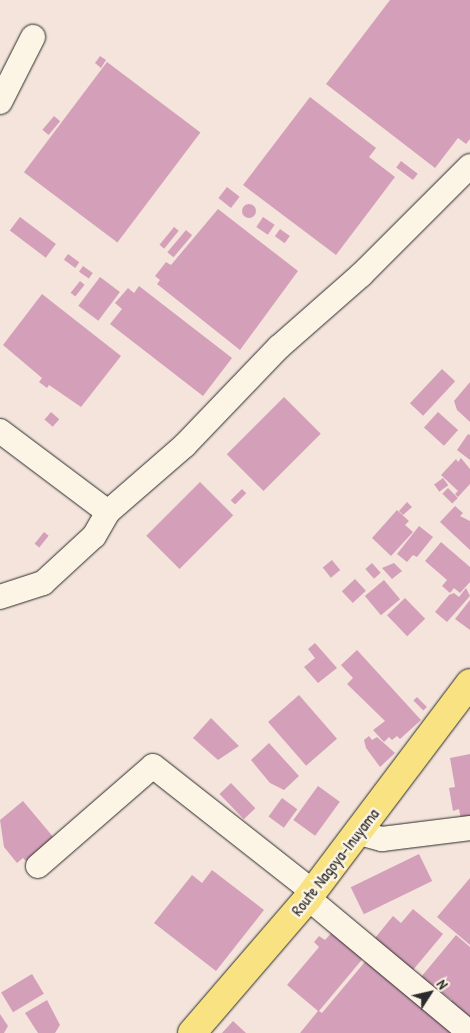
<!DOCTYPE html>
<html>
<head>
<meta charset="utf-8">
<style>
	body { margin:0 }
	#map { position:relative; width:470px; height:1033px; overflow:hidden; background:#f4e4dc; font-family:"Patrick Hand",sans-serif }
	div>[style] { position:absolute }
	.building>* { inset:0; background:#d4a0b9; transform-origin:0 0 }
	.round { border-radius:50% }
	.roads { filter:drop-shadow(0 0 1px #2b2b2b) drop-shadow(0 0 1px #2b2b2b) }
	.minor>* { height:24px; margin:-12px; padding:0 12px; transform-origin:12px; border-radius:12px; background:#fcf5e5 }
	.major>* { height:28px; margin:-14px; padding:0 14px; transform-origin:14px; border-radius:14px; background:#f8e281 }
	span { translate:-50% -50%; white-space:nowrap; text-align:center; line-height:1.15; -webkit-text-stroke:5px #fcf5e5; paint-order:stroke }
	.street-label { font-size:16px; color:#2b2b2b }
	.north { position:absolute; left:405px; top:968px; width:50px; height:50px; -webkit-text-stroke:4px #fcf5e5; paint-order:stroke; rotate:55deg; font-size:14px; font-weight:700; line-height:20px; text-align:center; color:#2b2b2b }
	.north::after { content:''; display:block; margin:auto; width:18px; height:22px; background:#2b2b2b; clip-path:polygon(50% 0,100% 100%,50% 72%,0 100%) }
</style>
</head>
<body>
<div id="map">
	<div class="building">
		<i style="clip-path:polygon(390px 0,470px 0,470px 139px,466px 144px,458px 138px,435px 168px,326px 84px)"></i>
		<i style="clip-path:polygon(100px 56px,106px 60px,101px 68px,95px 63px)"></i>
		<i style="left:107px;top:62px;width:117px;height:138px;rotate:37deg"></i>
		<i style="clip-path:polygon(310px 97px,376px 148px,369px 157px,395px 177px,336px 255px,243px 185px)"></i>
		<i style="left:54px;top:116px;width:8px;height:18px;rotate:40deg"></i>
		<i style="left:401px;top:161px;width:21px;height:8px;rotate:37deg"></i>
		<i style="left:227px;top:187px;width:16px;height:14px;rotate:38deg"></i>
		<i class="round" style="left:242px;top:204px;width:14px;height:14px"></i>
		<i style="clip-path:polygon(218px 209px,298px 271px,240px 350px,157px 284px,160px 280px,155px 276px,166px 262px,171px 265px)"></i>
		<i style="left:20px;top:217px;width:45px;height:17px;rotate:37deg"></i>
		<i style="left:263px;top:217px;width:14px;height:12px;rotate:34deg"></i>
		<i style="left:174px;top:227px;width:6px;height:23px;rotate:39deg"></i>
		<i style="left:280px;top:229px;width:12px;height:9px;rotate:35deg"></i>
		<i style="left:186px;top:230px;width:8px;height:29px;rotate:40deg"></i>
		<i style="left:68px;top:254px;width:14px;height:7px;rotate:36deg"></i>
		<i style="left:83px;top:266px;width:12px;height:7px;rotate:35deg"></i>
		<i style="left:100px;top:277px;width:25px;height:36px;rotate:37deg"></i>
		<i style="left:80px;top:281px;width:6px;height:15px;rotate:39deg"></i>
		<i style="clip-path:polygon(139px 286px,232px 358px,203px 396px,110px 324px,122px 309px,115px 303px,128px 288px,134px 293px)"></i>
		<i style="clip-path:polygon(42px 294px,121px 356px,81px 407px,49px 385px,47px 388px,39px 382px,42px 378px,3px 345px)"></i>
		<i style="left:442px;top:369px;width:18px;height:47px;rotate:43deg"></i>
		<i style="clip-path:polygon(470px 382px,470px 422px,457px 410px,454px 401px)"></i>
		<i style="left:284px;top:397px;width:52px;height:81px;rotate:45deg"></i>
		<i style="left:51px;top:412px;width:11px;height:10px;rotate:41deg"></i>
		<i style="left:438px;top:412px;width:27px;height:21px;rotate:42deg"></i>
		<i style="clip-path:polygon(468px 434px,470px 435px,470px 460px,457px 450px)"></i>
		<i style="clip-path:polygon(461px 458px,470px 469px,470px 484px,458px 497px,455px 494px,458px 491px,441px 475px,456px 459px,458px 462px)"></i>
		<i style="left:443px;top:478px;width:9px;height:11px;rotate:54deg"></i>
		<i style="left:200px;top:482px;width:47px;height:76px;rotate:45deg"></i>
		<i style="left:448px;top:488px;width:14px;height:8px;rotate:45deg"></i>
		<i style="left:242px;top:489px;width:6px;height:16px;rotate:45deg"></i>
		<i style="clip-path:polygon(407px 502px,412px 507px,403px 515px,399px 511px)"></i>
		<i style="clip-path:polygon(455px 506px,463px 513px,460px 516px,470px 521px,470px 550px,440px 522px)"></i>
		<i style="clip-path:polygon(397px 510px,409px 521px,405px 525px,413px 532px,391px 556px,372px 538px)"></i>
		<i style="clip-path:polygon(419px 526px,433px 537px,417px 557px,413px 555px,407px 562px,397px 554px)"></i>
		<i style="left:44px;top:532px;width:6px;height:15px;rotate:39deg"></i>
		<i style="clip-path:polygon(441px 542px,470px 567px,470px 582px,460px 593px,454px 588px,450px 593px,442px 586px,447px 580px,425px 561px)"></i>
		<i style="left:332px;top:560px;width:13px;height:12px;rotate:51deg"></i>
		<i style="left:372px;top:563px;width:13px;height:9px;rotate:48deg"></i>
		<i style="clip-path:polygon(394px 563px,402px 571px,392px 579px,382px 568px)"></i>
		<i style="left:355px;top:579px;width:16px;height:18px;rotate:47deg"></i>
		<i style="left:384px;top:580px;width:25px;height:25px;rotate:50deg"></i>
		<i style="clip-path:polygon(466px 588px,470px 596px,447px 622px,435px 612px,449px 595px,454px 593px,459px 597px)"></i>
		<i style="left:405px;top:598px;width:29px;height:25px;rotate:46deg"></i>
		<i style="clip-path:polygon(470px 600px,470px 630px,455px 619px)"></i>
		<i style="clip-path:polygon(315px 643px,337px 668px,318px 683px,304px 667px,315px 658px,308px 649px)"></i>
		<i style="clip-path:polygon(357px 650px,421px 720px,400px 739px,397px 736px,392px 740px,389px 737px,384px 742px,373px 730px,385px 721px,347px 684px,353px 678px,341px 665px)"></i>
		<i style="left:299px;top:695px;width:58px;height:41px;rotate:49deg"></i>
		<i style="left:417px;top:697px;width:14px;height:5px;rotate:45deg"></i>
		<i style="clip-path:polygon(211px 718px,239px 746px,218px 760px,193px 738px)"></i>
		<i style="clip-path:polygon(369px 736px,372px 740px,377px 737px,395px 753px,380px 767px,366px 748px,364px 740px)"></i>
		<i style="clip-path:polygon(269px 743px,299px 776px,284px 790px,270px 783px,251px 760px)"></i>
		<i style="clip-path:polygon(470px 754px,470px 819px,461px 820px,459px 809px,453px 811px,449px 788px,455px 787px,450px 758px)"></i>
		<i style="left:231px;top:783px;width:35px;height:16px;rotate:46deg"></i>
		<i style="left:318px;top:786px;width:27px;height:42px;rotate:36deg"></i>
		<i style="left:282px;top:798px;width:19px;height:23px;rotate:36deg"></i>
		<i style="clip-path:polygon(23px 801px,54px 838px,26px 861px,23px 858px,17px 863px,4px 847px,0 820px)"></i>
		<i style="left:419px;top:854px;width:30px;height:76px;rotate:64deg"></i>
		<i style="clip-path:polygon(212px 870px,264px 910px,216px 971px,154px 923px,192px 875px,202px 883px)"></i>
		<i style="clip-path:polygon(470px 878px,470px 945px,437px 917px)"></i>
		<i style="clip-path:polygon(413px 909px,443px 934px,413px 970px,375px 938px,393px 916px,401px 923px)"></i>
		<i style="clip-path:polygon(334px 930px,365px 956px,319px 1011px,322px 1013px,369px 957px,458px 1033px,300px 1033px,318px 1011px,287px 985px,319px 947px,314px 942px,319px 936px,325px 940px)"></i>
		<i style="clip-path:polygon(456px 935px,470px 947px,470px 1019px,451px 1002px,452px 1000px,421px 977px)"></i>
		<i style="left:32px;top:974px;width:23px;height:36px;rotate:59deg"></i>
		<i style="clip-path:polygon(47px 1000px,60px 1025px,55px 1033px,38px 1033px,25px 1013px)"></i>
		<i style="clip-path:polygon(0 1014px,8px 1026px,4px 1033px,0 1033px)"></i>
		<i style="clip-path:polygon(233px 1021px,246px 1033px,222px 1033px)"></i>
	</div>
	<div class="roads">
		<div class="minor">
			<i style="left:0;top:102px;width:73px;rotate:-63.1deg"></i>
			<i style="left:0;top:431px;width:135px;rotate:36.9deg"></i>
			<i style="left:108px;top:512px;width:28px;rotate:120deg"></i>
			<i style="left:94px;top:536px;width:69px;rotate:137.3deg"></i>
			<i style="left:43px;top:583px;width:45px;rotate:162deg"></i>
			<i style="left:108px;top:512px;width:102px;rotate:-41deg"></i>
			<i style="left:185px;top:445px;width:136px;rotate:-46.2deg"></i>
			<i style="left:279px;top:347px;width:109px;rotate:-41.3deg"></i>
			<i style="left:361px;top:275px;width:154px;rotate:-45deg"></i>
			<i style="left:359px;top:833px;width:24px;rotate:15deg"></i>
			<i style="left:382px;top:839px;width:89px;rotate:-7.1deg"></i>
			<i style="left:38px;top:866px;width:152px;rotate:-41deg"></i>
			<i style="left:153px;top:766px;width:204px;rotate:38.2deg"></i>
			<i style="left:308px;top:898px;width:211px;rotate:39.8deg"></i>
		</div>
		<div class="major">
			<i style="left:192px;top:1033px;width:178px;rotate:-49.3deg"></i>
			<i style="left:308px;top:898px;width:269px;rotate:-53deg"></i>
		</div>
	</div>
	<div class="street-label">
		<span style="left:335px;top:862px;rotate:-52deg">Route Nagoya-Inuyama</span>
	</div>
	<div class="north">N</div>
</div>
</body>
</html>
